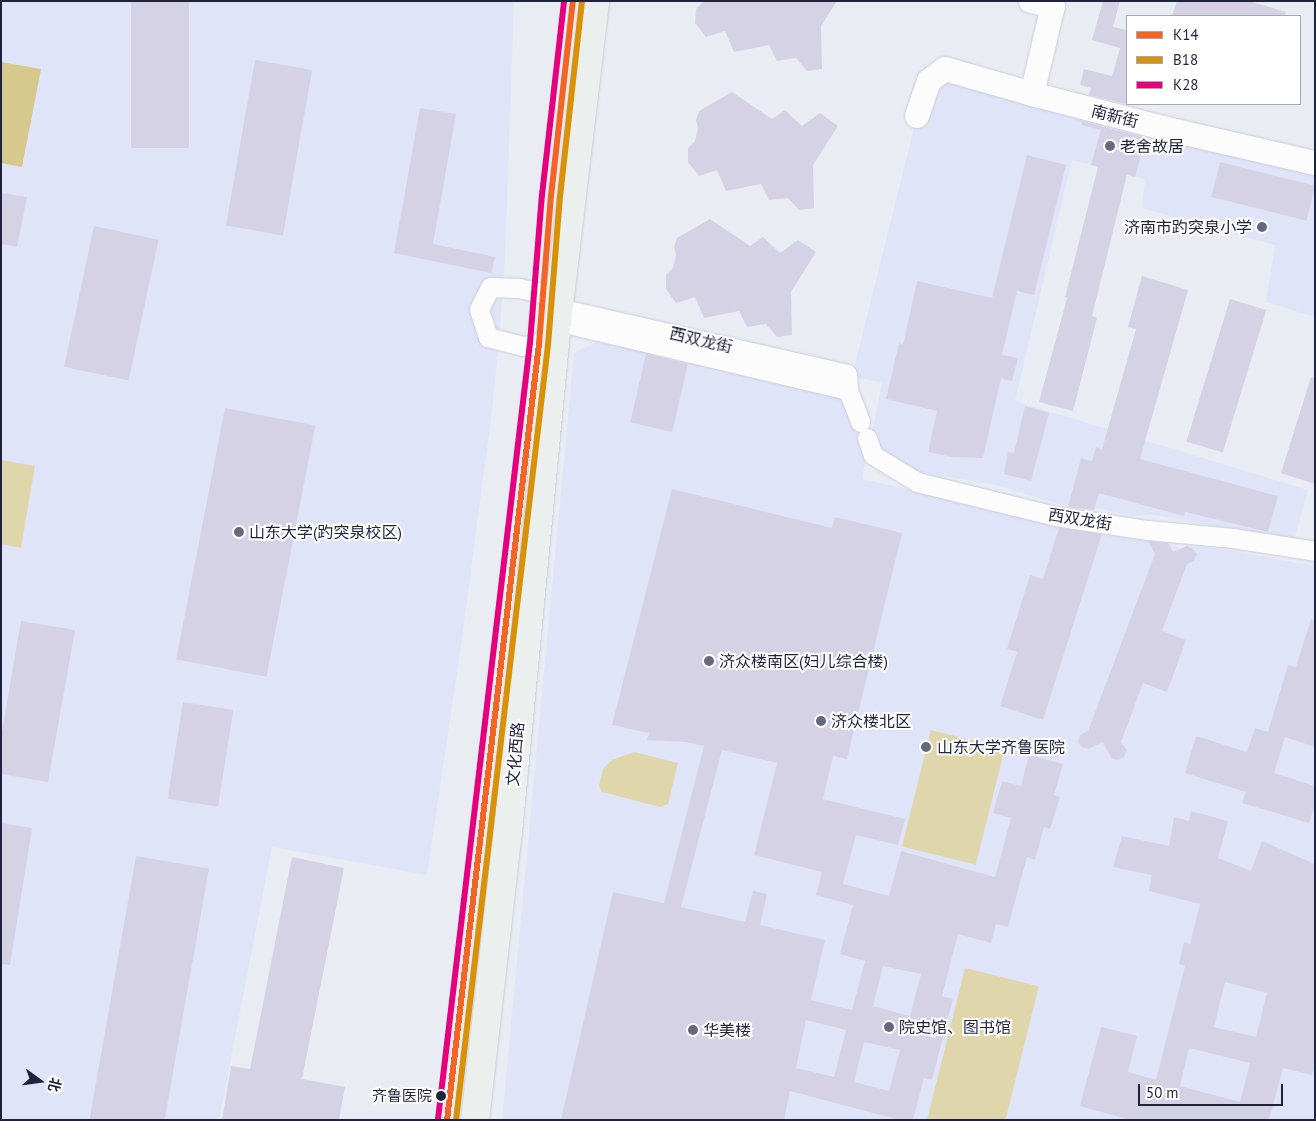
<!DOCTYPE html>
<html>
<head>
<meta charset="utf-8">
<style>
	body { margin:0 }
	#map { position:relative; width:1316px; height:1121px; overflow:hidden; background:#eaecf3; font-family:"PT Sans","Noto Sans SC",sans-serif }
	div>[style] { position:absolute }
	.built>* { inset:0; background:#e0e4f8 }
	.green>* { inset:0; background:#e0d6ac; transform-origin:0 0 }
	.forest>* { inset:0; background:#d7c98d }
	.building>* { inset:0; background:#d6d2e6; transform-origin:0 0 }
	.roads { filter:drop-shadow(0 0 1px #c8ccdc) drop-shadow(0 0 1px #c8ccdc) }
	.minor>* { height:19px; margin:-9.5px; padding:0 9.5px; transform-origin:9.5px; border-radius:9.5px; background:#fcfcfd }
	.tertiary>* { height:24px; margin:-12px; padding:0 12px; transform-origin:12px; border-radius:12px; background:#fcfcfd }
	.secondary>* { height:28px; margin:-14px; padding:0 14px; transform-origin:14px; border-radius:14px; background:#ebefee }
	.bus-1>* { height:6px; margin:-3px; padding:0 3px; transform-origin:3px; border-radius:3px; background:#f26522 }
	.bus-2>* { height:6px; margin:-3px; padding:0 3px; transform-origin:3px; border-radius:3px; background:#d79209 }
	.bus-3>* { height:6px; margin:-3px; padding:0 3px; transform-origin:3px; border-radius:3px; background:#e5007d }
	.dots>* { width:14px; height:14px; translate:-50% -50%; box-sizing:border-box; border:2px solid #fff; border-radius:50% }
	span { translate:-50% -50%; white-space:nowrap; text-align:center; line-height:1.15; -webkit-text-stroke:4px #fff; paint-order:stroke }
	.bus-label { font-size:15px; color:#1f233d }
	.right { translate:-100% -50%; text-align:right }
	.street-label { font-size:16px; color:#1f233d }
	.poi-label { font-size:16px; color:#1f233d }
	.left { translate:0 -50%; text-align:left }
	.frame { position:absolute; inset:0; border:2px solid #1f233d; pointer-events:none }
	.legend { position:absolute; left:1126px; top:15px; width:175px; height:90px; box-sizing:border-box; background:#fff; border:1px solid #a5a7b1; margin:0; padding:6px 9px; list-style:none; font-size:15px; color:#1f233d }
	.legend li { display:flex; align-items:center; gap:10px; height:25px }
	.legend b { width:25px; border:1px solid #a5a7b1 }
	.north { position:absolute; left:15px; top:1056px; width:50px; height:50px; -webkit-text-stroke:4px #fff; paint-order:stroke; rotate:104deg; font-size:14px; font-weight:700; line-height:20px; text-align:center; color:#1f233d }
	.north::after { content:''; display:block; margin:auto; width:18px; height:22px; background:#1f233d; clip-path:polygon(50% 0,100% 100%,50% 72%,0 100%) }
	.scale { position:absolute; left:1138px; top:1084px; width:145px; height:22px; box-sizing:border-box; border:2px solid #1f233d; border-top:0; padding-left:6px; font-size:15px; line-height:18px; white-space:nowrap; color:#1f233d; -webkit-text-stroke:4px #fff; paint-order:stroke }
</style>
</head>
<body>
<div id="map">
	<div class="built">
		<i style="clip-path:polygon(1px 1px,514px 1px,505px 258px,499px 343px,491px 418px,461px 646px,427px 875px,272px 847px,219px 1120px,1px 1120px)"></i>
		<i style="clip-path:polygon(945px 69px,1147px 133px,1315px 175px,1315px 317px,1266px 302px,1275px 245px,1142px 208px,1145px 179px,1072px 160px,1015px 401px,1308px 490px,1294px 540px,1155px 515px,1133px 516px,1083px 505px,1069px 507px,995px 485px,908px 470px,870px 441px,882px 383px,852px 376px,917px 116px)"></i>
		<i style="clip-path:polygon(606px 338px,837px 393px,867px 453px,862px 479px,1060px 523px,1102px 536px,1165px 537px,1169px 544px,1181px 549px,1187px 546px,1229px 550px,1315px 566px,1315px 1120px,502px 1120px,574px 353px)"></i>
	</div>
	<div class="green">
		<i style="clip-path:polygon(1px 460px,35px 466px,21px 548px,1px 544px)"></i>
		<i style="left:931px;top:730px;width:76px;height:120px;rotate:14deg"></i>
		<i style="clip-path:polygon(634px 752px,678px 763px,668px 804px,660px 807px,602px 792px,599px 786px,603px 769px,612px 760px)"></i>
		<i style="left:965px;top:968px;width:76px;height:157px;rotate:14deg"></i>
	</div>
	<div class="forest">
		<i style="clip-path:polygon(1px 62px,41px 69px,22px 167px,1px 163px)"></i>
	</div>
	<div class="building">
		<i style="left:131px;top:1px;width:58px;height:147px"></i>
		<i style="clip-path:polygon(704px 1px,837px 1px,821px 26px,822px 69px,807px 71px,796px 58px,777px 61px,769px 45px,734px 52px,725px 31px,706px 37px,695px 23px,696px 9px)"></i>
		<i style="clip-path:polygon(1103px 1px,1120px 1px,1113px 27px,1127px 30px,1126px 104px,1089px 95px,1091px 88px,1080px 85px,1084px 69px,1112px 76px,1120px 48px,1092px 40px)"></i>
		<i style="clip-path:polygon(1177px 1px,1249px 1px,1286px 12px,1285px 16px,1172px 16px)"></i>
		<i style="left:255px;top:60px;width:58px;height:168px;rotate:10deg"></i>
		<i style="clip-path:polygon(732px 92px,772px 119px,785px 110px,802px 126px,820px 113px,838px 126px,813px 165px,814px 208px,799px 210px,788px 198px,769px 200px,761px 184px,726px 191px,717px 170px,699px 176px,688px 162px,688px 148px,695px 141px,698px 128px,696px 120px,699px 111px)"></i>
		<i style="clip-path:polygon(420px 108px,456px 114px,433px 244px,495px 257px,491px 273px,394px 253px)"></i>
		<i style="clip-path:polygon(1082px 121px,1146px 138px,1135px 177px,1127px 175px,1092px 316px,1097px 318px,1073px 411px,1039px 402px,1067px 298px,1065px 297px,1098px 167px,1091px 165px,1101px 130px,1082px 125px)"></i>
		<i style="clip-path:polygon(1027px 155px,1066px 165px,1034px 295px,1017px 291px,1002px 355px,1018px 358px,1012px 381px,1001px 378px,983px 458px,952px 457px,928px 452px,937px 411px,886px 399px,899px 343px,903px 345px,917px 281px,992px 298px)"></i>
		<i style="left:1220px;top:162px;width:98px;height:36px;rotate:14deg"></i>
		<i style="clip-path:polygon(1px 193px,27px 197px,17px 247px,1px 244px)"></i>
		<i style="clip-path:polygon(710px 219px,750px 246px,763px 237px,780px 253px,798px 240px,816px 252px,791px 292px,792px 335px,777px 337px,766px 324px,747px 327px,739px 311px,704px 318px,695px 297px,676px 303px,666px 289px,666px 275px,673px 268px,676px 255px,674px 247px,677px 238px)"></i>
		<i style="left:94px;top:226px;width:66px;height:144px;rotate:12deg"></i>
		<i style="clip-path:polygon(1142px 276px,1188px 290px,1140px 459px,1278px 496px,1268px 532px,1185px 512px,1184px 516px,1099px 493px,1094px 510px,1068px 507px,1081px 458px,1092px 461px,1096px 447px,1102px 449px,1136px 329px,1128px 327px)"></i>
		<i style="left:1230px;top:299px;width:38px;height:149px;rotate:17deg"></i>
		<i style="left:646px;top:354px;width:43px;height:70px;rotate:13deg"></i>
		<i style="clip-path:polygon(1311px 377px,1315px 378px,1315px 484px,1281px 473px)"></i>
		<i style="clip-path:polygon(1025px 406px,1049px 413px,1031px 481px,1004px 474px,1008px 452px,1014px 453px)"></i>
		<i style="left:225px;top:408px;width:92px;height:256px;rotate:11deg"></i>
		<i style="clip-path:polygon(evenodd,672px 489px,832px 528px,835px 517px,902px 533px,847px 759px,833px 756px,823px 799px,905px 819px,898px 845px,856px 835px,843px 884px,889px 896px,901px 851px,995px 877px,1011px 818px,993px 813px,1002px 781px,1021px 786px,1029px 755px,1063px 764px,1054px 795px,1060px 797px,1050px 829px,1044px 827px,1035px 860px,1027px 857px,1008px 927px,996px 924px,991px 943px,958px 934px,942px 996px,953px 999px,932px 1080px,924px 1078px,913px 1120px,900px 1120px,790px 1091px,784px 1120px,561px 1120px,613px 892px,664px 903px,704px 746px,686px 742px,647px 740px,649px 733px,612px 725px,672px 489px,722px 750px,777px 763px,754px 855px,822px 872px,816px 895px,853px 905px,840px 954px,865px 961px,852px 1010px,811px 1000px,825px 940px,760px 925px,767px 894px,753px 891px,745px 922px,681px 907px,722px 750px,672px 489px,883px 966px,921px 974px,910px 1016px,873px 1006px,883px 966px,672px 489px,806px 1020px,846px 1030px,834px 1077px,796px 1068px,806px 1020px,672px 489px,864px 1042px,900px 1050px,889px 1091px,854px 1082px,864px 1042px)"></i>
		<i style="clip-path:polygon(1059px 528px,1102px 534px,1043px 720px,1000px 706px,1017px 652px,1007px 649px,1030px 575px,1043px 579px)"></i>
		<i style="clip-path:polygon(1148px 541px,1168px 543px,1173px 552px,1187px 546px,1193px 549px,1197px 554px,1194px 561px,1187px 564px,1162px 631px,1186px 640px,1167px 692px,1143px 683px,1121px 742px,1127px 750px,1124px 757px,1118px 760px,1111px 758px,1103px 742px,1088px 749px,1081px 747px,1078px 741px,1080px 735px,1088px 731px,1155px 554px)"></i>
		<i style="clip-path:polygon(1311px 619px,1315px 620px,1315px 747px,1285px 737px,1274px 773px,1315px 786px,1315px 805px,1309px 823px,1242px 803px,1246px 792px,1185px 773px,1196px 736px,1247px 752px,1255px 728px,1268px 732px,1288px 665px,1296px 667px)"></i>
		<i style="clip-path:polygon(21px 621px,75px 630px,48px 782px,1px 774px,1px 737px)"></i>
		<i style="left:183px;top:702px;width:51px;height:98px;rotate:9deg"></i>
		<i style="clip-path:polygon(evenodd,1191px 811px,1228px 821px,1218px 858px,1251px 871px,1262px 841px,1315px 864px,1315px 1065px,1312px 1075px,1283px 1068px,1269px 1120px,1131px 1120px,1080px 1106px,1101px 1027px,1137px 1036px,1128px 1072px,1156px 1080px,1185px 966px,1179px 964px,1184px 942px,1190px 944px,1200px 904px,1149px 891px,1152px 875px,1113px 867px,1122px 836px,1169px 846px,1174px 817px,1189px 821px,1191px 811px,1225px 982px,1267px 993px,1256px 1037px,1214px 1027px,1225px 982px,1191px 811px,1189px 1048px,1250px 1063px,1240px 1102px,1180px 1086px,1189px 1048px)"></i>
		<i style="clip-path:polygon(1px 823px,32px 828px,10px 965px,1px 964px)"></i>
		<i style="left:136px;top:856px;width:74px;height:267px;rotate:10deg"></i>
		<i style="clip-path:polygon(292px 857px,344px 868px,302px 1079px,345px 1087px,339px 1120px,222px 1120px,231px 1066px,250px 1069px)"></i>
	</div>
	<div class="roads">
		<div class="minor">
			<i style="left:848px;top:390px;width:299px;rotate:-166.7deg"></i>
			<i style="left:557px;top:321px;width:29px;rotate:128deg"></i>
			<i style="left:539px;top:344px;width:16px;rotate:173deg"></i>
			<i style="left:523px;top:346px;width:36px;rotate:-166deg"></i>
			<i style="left:488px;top:337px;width:29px;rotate:-108deg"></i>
			<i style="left:479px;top:309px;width:25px;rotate:-63deg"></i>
			<i style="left:490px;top:287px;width:29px;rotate:2deg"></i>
			<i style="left:519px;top:288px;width:26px;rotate:13deg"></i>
			<i style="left:544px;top:294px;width:21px;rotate:43deg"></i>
			<i style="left:559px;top:308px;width:295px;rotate:12.9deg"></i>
			<i style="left:847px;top:374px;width:16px;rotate:86deg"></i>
			<i style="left:848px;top:390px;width:34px;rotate:69deg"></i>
			<i style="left:867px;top:438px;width:18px;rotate:71deg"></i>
			<i style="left:873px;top:455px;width:52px;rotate:31.5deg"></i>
			<i style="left:917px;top:482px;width:142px;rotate:13.8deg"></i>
			<i style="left:1055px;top:516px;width:94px;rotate:8.6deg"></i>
			<i style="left:1148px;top:530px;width:85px;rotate:5.4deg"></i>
			<i style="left:1233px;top:538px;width:83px;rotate:9deg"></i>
		</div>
		<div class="tertiary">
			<i style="left:1032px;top:94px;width:135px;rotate:14.5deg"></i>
			<i style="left:1163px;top:128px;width:156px;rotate:13deg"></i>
			<i style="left:917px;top:116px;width:37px;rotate:-71deg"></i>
			<i style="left:929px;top:81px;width:20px;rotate:-37deg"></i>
			<i style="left:945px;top:69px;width:91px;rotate:16deg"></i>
			<i style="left:1032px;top:94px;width:90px;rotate:-76.6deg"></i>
			<i style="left:1053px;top:6px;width:23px;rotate:-167deg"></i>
		</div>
		<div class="secondary">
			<i style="left:475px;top:1120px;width:290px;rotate:-83.5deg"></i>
			<i style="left:508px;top:832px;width:513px;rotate:-84.52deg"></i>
			<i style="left:557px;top:321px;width:322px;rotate:-83.2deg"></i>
		</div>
	</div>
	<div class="bus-1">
		<i style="left:447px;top:1120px;width:781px;rotate:-83.24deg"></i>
		<i style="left:539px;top:344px;width:148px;rotate:-85.4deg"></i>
		<i style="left:551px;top:196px;width:196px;rotate:-83.6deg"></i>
	</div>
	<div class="bus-2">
		<i style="left:456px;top:1120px;width:780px;rotate:-83.23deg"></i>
		<i style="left:548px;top:345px;width:148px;rotate:-85.4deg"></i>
		<i style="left:560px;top:197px;width:196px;rotate:-83.6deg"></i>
	</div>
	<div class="bus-3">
		<i style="left:438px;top:1119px;width:781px;rotate:-83.24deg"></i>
		<i style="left:530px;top:343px;width:148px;rotate:-85.4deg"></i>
		<i style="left:542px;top:195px;width:195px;rotate:-83.5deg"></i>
	</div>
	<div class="dots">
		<i style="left:1110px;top:146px;background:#66697d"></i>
		<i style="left:1262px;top:227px;background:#66697d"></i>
		<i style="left:239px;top:532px;background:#66697d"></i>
		<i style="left:709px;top:661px;background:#66697d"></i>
		<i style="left:821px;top:721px;background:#66697d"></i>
		<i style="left:926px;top:747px;background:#66697d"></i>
		<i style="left:889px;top:1027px;background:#66697d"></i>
		<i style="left:693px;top:1030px;background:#66697d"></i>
		<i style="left:441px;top:1096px;background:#1f233d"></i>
	</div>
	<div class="bus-label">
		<span class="right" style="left:432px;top:1096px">齐鲁医院</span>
	</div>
	<div class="street-label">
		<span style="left:1115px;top:116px;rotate:14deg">南新街</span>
		<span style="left:701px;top:340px;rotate:13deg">西双龙街</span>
		<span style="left:1080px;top:519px;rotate:9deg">西双龙街</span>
		<span style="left:515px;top:754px;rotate:-85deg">文化西路</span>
	</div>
	<div class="poi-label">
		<span class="left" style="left:1120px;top:146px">老舍故居</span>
		<span class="right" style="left:1252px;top:227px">济南市趵突泉小学</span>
		<span class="left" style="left:249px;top:532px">山东大学(趵突泉校区)</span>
		<span class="left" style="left:719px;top:661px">济众楼南区(妇儿综合楼)</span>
		<span class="left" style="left:831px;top:721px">济众楼北区</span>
		<span class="left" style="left:937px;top:747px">山东大学齐鲁医院</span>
		<span class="left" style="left:899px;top:1027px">院史馆、图书馆</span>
		<span class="left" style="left:703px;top:1030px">华美楼</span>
	</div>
	<div class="frame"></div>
	<ul class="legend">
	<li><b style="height:6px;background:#f26522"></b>K14</li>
	<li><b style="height:6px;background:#d79209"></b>B18</li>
	<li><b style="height:6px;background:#e5007d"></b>K28</li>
	</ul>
	<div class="north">北</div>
	<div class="scale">50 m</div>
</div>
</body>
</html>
